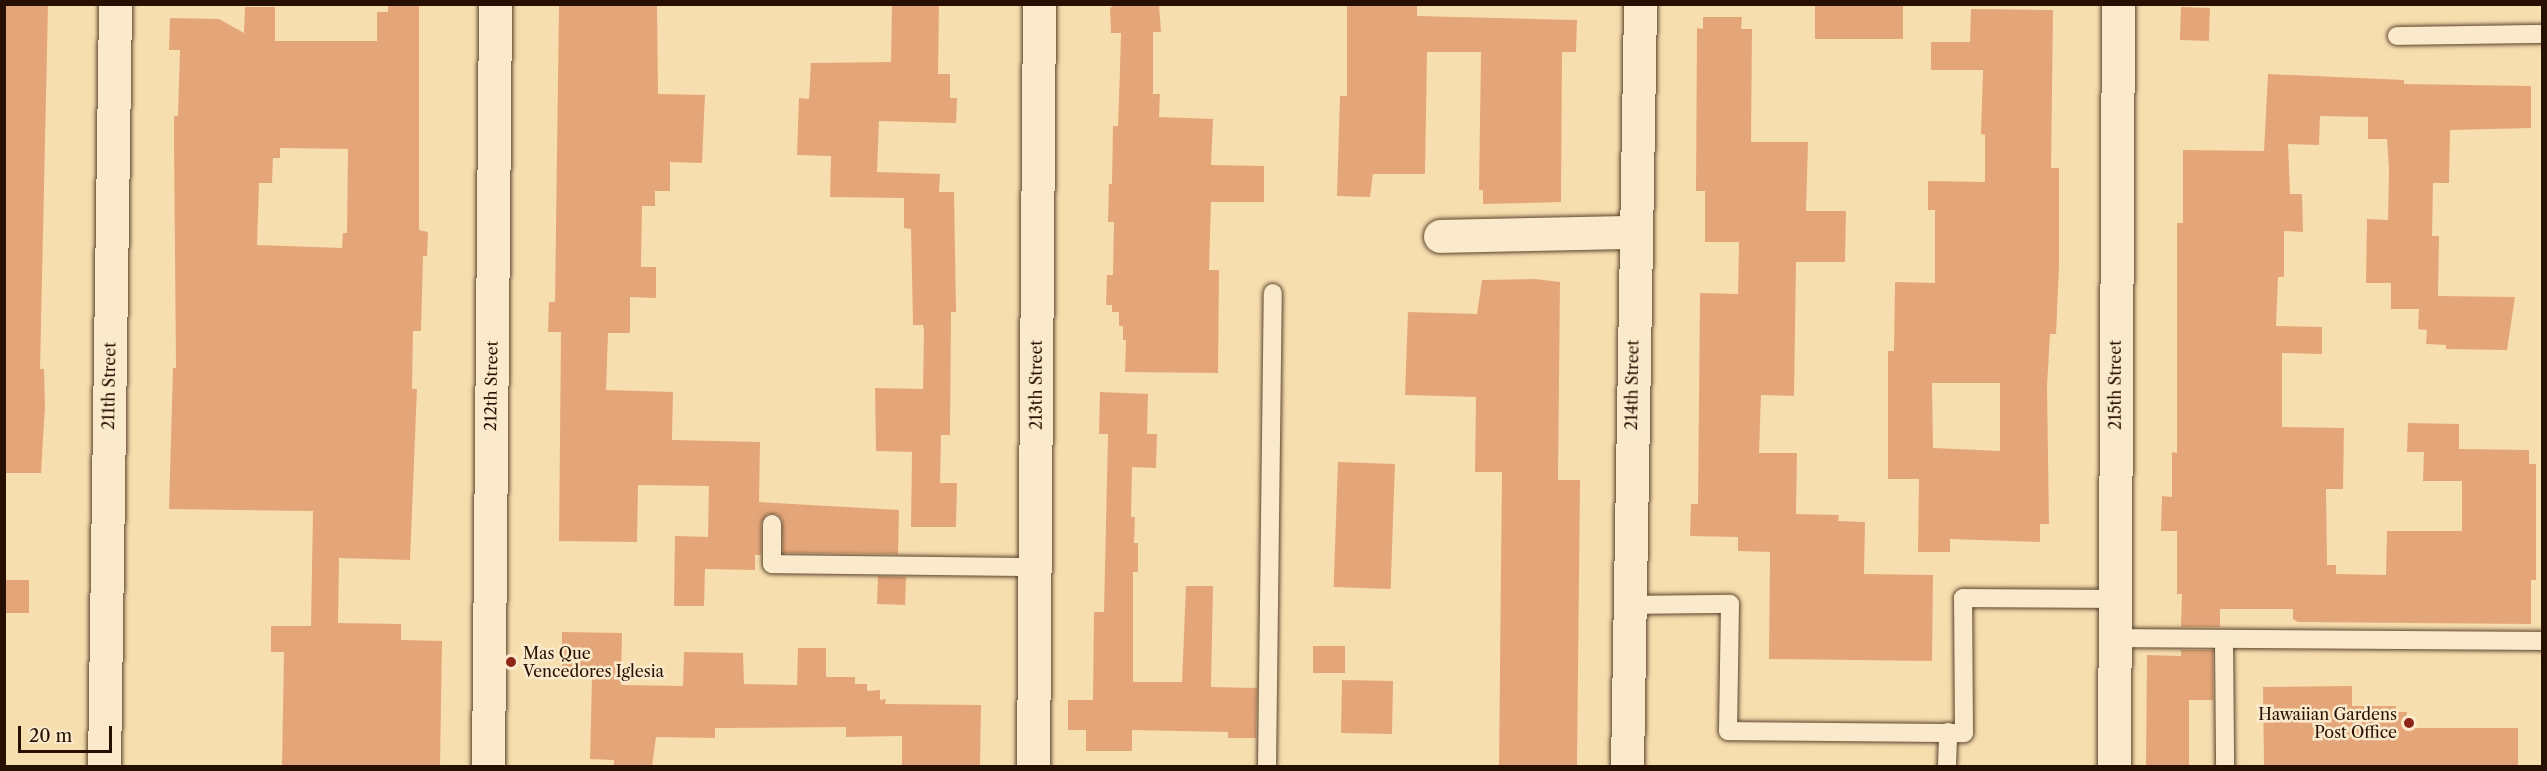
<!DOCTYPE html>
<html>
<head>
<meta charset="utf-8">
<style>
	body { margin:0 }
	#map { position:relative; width:2547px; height:771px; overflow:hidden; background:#f7deaf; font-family:"Libre Caslon Text",serif }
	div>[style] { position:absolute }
	.building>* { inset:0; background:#e4a679; transform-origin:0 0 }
	.roads { filter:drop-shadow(0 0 2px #5b442d) drop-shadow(0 0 2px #5b442d) }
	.service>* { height:18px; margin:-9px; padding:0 9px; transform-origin:9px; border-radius:9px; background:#faeacb }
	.minor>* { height:33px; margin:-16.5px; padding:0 16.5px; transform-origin:16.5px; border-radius:16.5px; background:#faeacb }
	.dots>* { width:16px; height:16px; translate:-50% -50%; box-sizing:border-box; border:3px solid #faeacb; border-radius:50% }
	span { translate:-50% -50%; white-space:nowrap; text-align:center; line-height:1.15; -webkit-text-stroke:5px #faeacb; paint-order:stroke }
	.street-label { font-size:16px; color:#271002 }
	.poi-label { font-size:16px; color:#271002 }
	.left { translate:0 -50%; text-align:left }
	.right { translate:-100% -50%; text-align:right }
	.frame { position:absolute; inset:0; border:6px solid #271002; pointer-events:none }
	.scale { position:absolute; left:18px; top:726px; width:94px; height:27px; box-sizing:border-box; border:3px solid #271002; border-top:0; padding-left:8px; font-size:18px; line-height:21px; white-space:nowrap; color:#271002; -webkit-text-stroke:4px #faeacb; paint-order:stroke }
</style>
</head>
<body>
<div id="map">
	<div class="building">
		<i style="clip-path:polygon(evenodd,388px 4px,419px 4px,419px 230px,428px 232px,427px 256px,423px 256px,421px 331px,413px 331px,412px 389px,417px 389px,410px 560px,339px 558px,338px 623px,401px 624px,401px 640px,442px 641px,440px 766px,282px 766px,284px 652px,271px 652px,271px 626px,311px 626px,313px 511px,169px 509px,173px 368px,176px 368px,174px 142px,174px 116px,178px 116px,180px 50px,169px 50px,170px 18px,219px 19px,244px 33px,245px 7px,275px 7px,275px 41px,377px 41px,377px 12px,388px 12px,388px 4px,280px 148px,348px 149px,347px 233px,343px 233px,342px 248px,257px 245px,259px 183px,272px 183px,273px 158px,280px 158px,280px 148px)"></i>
		<i style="clip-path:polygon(657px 4px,658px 94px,705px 95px,702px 163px,670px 162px,670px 191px,655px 191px,655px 206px,642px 206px,641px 267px,656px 267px,656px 298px,630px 297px,630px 333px,608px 333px,606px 390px,673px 392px,672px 440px,760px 442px,759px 502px,899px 510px,898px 554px,783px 553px,782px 519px,777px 514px,767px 514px,761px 523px,761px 555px,755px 555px,755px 570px,705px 569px,704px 606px,674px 606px,675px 536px,708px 537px,709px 486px,638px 485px,637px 542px,559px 541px,561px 332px,548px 332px,549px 302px,555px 302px,559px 6px)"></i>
		<i style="clip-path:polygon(892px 4px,939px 4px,938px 74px,950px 74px,950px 98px,957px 98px,956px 123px,879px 121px,877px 172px,940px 174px,939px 192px,954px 192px,956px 312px,951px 312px,950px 435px,941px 435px,940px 483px,957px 483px,956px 527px,911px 527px,912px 452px,876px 451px,875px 388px,923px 389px,924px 331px,923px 325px,913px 325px,911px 229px,904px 228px,904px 198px,830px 197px,831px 156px,797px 155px,799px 98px,809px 99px,811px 63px,891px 62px)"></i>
		<i style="clip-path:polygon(1116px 4px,1159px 4px,1161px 32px,1153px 32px,1153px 94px,1160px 94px,1159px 117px,1213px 119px,1211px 165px,1264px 166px,1264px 202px,1211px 202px,1209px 270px,1219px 270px,1218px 373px,1125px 372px,1126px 340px,1123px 340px,1123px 326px,1119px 326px,1119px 312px,1112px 312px,1112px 305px,1106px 305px,1107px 275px,1113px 275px,1114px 222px,1108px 222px,1109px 184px,1112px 184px,1113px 126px,1118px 126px,1120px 69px,1121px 33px,1111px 33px,1110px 8px)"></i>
		<i style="clip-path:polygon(1347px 4px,1417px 4px,1417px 16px,1577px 20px,1576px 52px,1562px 52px,1561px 202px,1483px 204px,1483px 190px,1479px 190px,1481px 52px,1427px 52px,1425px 174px,1373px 174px,1370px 197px,1337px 196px,1340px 96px,1347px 96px)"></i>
		<i style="left:1815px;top:4px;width:88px;height:35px"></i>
		<i style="clip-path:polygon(4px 5px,48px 6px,40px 369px,44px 369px,45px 406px,41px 473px,4px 473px)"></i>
		<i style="left:2181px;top:7px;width:29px;height:33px;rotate:2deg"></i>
		<i style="clip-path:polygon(evenodd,1971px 9px,2053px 10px,2051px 168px,2059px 168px,2059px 267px,2056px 334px,2050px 334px,2047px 386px,2049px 524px,2040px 524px,2040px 542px,1950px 539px,1950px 552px,1918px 552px,1919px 479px,1888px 479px,1888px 351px,1894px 351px,1895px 282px,1935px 283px,1935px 210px,1928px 210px,1928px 181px,1985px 182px,1985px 135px,1981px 134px,1983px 70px,1931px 70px,1931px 42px,1970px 42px,1971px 9px,1932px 383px,2000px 383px,2000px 451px,1933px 448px,1932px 383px)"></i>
		<i style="clip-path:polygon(1703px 17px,1742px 17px,1741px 29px,1752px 29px,1751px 142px,1808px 142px,1806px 211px,1846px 211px,1845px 262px,1796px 262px,1794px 396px,1761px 395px,1759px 453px,1797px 453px,1796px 514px,1839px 515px,1838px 521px,1865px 522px,1864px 574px,1933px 575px,1932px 661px,1769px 659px,1770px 552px,1738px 551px,1738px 537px,1690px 536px,1691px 504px,1698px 504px,1700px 293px,1738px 294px,1739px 242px,1705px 242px,1705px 191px,1696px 191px,1697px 28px,1703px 29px)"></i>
		<i style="clip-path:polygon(2268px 74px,2404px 80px,2404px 84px,2531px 86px,2531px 128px,2450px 130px,2449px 183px,2433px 183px,2432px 236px,2439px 236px,2438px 296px,2515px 297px,2507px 350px,2446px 349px,2446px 345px,2426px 344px,2427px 330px,2418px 329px,2419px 309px,2391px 309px,2391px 283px,2366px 283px,2367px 219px,2388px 220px,2389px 169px,2387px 139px,2368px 139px,2368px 117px,2320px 116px,2319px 145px,2288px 144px,2290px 194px,2302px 194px,2303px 232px,2284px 231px,2284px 277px,2278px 277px,2276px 326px,2322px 327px,2322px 354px,2282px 353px,2282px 427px,2344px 428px,2343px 489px,2326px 489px,2327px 565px,2336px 565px,2336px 574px,2386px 575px,2387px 531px,2462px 531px,2462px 481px,2423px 481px,2424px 452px,2407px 452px,2408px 423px,2459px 424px,2459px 449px,2529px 450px,2529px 464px,2536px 464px,2536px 580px,2531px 580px,2531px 624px,2298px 622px,2293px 619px,2293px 609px,2220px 609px,2220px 627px,2181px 627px,2182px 594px,2177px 594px,2177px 531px,2161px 531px,2162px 496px,2172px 497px,2172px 452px,2177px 453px,2177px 223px,2183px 223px,2183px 150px,2264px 151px)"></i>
		<i style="clip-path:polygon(1535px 279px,1560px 282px,1558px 480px,1580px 480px,1577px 766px,1499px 766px,1502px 472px,1475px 472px,1476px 397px,1405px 395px,1408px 312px,1477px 314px,1482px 280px)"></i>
		<i style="clip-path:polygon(1100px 392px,1148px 394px,1147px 434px,1157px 434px,1156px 468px,1132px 467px,1131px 517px,1135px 517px,1134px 543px,1138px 543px,1138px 572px,1133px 572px,1133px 682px,1182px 682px,1186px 586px,1213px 586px,1211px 687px,1257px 688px,1256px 738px,1228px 738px,1228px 732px,1132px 730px,1132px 751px,1086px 751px,1086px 730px,1068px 730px,1068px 700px,1093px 700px,1094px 612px,1104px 612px,1108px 434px,1099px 434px)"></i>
		<i style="left:1338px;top:462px;width:57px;height:125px;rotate:2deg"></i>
		<i style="left:878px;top:576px;width:28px;height:28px;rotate:2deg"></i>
		<i style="left:29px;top:580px;width:33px;height:25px;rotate:90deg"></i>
		<i style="clip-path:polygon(562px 632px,622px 633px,621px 685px,683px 686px,684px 652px,743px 653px,744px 684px,797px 685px,798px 648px,826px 648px,826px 677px,855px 677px,855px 684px,867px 684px,867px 691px,880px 690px,880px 700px,886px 699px,885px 704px,981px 705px,980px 766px,902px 766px,902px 736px,846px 737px,846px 727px,715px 728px,715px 738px,656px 737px,652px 766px,614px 766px,614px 760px,590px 759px,592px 678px,562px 677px)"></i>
		<i style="left:1313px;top:646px;width:32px;height:27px"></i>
		<i style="clip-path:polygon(2181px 650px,2213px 650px,2213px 700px,2189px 700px,2189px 766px,2146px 766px,2147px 655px,2181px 656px)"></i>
		<i style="left:1342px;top:680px;width:51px;height:53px;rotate:1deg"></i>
		<i style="clip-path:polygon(2352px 686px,2352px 706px,2396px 706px,2396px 712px,2407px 712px,2406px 728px,2518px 728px,2518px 766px,2264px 766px,2263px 687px)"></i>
	</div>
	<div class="roads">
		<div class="service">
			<i style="left:2397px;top:36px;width:145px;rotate:-0.8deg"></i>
			<i style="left:772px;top:524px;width:40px;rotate:90deg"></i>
			<i style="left:772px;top:564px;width:263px;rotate:0.7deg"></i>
			<i style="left:1629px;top:605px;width:101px;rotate:-0.6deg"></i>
			<i style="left:1730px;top:604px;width:127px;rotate:90.9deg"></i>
			<i style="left:1728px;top:731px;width:236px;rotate:0.5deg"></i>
			<i style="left:1964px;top:733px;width:135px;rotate:-90.4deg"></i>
			<i style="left:1963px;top:598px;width:150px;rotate:0.4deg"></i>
			<i style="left:2113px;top:638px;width:429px;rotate:0.4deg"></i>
			<i style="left:2224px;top:639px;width:127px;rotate:89.5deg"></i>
			<i style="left:1267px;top:766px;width:473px;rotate:-89.3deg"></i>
			<i style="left:1947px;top:766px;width:34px;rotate:-88deg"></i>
		</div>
		<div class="minor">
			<i style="left:1440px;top:236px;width:194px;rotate:-1.2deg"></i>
			<i style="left:104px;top:766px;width:762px;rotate:-89.17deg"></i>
			<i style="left:488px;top:766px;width:762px;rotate:-89.47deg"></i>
			<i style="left:1033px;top:766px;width:762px;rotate:-89.55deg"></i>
			<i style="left:1627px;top:766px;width:762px;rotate:-89.02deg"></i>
			<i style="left:2114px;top:766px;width:762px;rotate:-89.7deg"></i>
		</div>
	</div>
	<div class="dots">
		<i style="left:511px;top:662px;background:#8f2418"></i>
		<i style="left:2409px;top:723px;background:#8f2418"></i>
	</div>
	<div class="street-label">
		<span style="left:1036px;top:385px;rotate:-90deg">213th Street</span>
		<span style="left:1632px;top:385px;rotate:-89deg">214th Street</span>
		<span style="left:2115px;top:385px;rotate:-90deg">215th Street</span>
		<span style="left:109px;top:386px;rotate:-89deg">211th Street</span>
		<span style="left:491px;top:386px;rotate:-89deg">212th Street</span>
	</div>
	<div class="poi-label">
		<span class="left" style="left:523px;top:662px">Mas Que<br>Vencedores Iglesia</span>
		<span class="right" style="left:2397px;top:723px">Hawaiian Gardens<br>Post Office</span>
	</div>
	<div class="frame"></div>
	<div class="scale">20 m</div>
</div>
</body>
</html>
